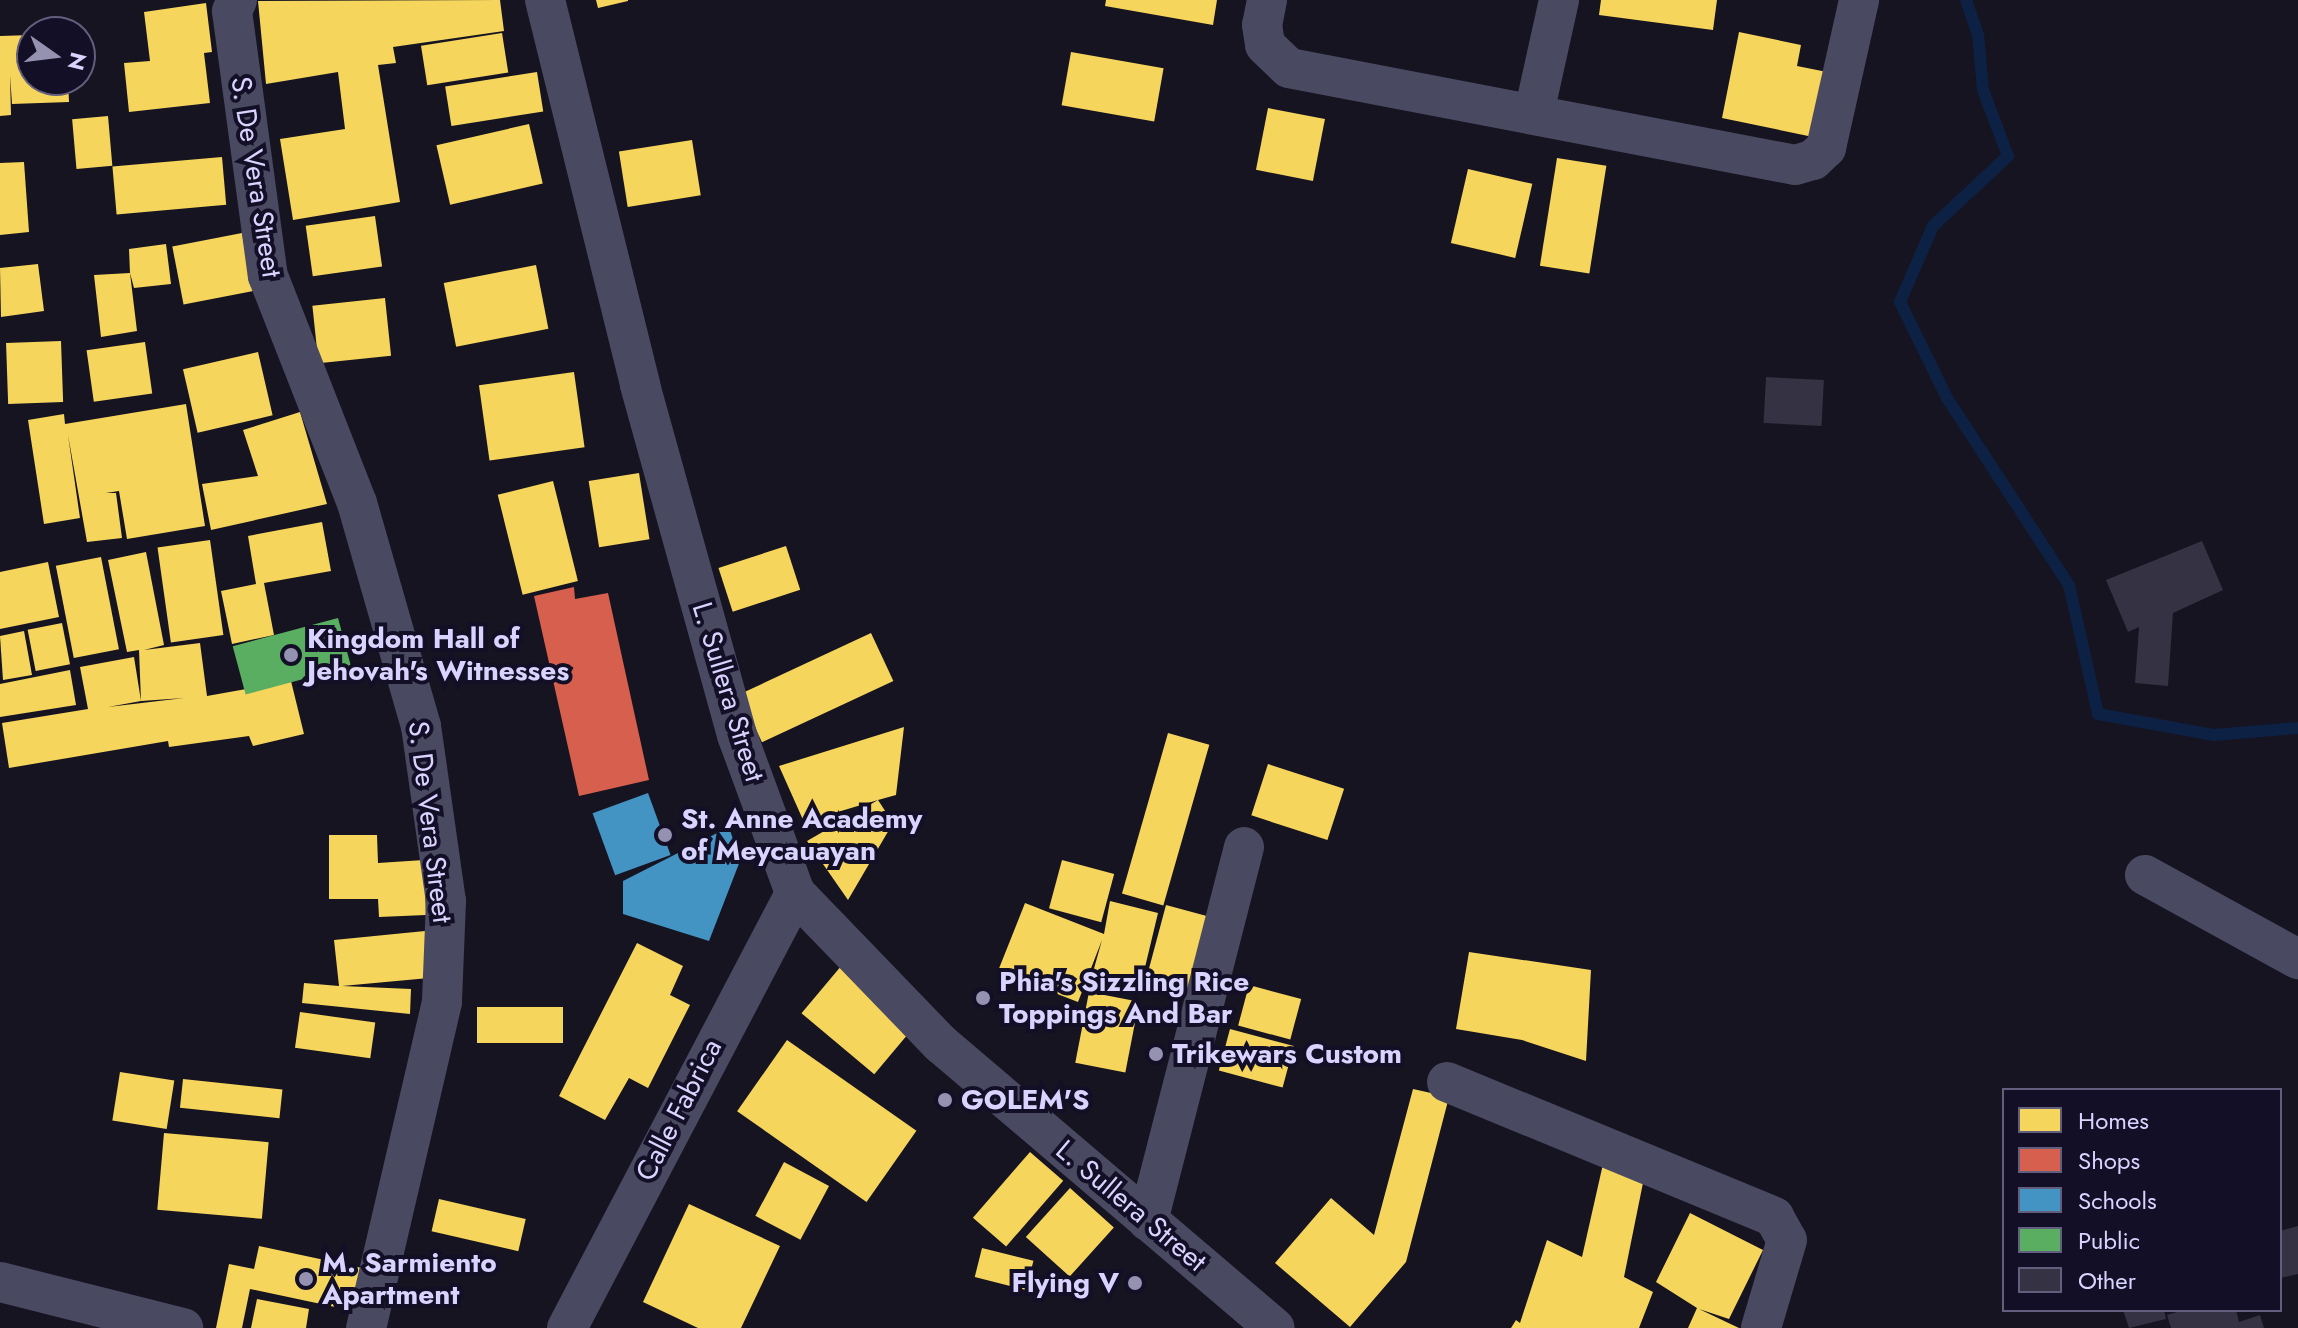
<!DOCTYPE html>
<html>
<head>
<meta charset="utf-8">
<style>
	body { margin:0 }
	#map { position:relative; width:2298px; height:1328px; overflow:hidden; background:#161421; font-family:Jost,sans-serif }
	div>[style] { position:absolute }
	.homes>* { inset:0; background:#f6d55c; transform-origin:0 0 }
	.shops>* { inset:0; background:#d6604d }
	.schools>* { inset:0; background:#4393c3; transform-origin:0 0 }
	.public>* { inset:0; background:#5aae61; transform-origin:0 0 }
	.stream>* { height:12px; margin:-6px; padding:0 6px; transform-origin:6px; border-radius:6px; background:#0d2144 }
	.building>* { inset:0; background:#343243; transform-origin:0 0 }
	.minor>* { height:40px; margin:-20px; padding:0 20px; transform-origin:20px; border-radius:20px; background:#4a4962 }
	.dots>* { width:22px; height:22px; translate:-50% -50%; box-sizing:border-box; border:4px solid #130f26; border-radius:50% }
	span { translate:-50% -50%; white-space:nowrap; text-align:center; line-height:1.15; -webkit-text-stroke:8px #130f26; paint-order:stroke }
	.street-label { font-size:28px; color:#d9d4ff }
	.poi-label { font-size:28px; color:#d9d4ff; font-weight:700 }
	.left { translate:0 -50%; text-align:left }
	.right { translate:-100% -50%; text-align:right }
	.legend { position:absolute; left:2002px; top:1088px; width:280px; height:224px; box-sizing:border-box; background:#130f26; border:2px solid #625e7d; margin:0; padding:10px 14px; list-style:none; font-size:24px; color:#d9d4ff }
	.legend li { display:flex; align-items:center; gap:16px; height:40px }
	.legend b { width:40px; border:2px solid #625e7d }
	.north { position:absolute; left:16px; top:16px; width:80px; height:80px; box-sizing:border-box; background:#130f26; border:2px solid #625e7d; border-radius:50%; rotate:104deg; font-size:22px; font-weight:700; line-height:32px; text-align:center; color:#d9d4ff }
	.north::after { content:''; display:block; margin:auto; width:28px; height:36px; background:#9591b1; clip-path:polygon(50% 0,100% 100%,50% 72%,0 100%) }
</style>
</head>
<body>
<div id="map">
	<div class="homes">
		<i style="clip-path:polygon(500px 0,504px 31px,393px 47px,396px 63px,378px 65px,400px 202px,293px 220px,280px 139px,345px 129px,338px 72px,266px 84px,258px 1px)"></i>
		<i style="clip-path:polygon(596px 0,628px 0,628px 1px,598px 8px)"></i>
		<i style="clip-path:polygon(1106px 0,1217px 0,1213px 25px,1105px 6px)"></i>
		<i style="clip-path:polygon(1601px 0,1717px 0,1713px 30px,1599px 15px)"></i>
		<i style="clip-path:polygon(206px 3px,212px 52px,204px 53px,210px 103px,129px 112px,124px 63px,150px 61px,144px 12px)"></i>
		<i style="clip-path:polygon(1739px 32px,1801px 45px,1797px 66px,1827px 72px,1813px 137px,1722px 118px)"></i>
		<i style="left:502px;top:33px;width:40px;height:82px;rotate:81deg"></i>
		<i style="clip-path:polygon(32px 35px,32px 80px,68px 80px,69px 102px,12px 104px,10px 75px,11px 115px,0 116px,0 36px)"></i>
		<i style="left:1071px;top:52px;width:94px;height:54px;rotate:10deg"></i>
		<i style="left:537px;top:72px;width:40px;height:93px;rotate:81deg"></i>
		<i style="left:1268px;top:108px;width:58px;height:63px;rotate:11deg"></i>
		<i style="left:108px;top:116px;width:50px;height:36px;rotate:85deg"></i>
		<i style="left:529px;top:124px;width:61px;height:95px;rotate:77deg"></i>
		<i style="left:692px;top:140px;width:56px;height:74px;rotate:81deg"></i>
		<i style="left:222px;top:157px;width:48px;height:110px;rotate:85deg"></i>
		<i style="left:1557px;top:158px;width:50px;height:109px;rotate:9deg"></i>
		<i style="clip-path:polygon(24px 162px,29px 232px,0 235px,0 163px)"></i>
		<i style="left:1468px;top:169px;width:66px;height:76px;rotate:13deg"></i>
		<i style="left:375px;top:216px;width:51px;height:70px;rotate:82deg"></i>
		<i style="left:242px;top:233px;width:59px;height:71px;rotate:79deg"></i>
		<i style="clip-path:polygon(166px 244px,171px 284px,134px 288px,130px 273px,137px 331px,101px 337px,94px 275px,130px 273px,129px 249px)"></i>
		<i style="clip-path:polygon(38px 264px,44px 311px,1px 317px,0 268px)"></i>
		<i style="left:536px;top:265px;width:65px;height:94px;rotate:79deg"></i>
		<i style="left:385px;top:298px;width:58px;height:73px;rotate:84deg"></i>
		<i style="left:61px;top:341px;width:61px;height:55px;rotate:88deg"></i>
		<i style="left:145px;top:342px;width:52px;height:59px;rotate:82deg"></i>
		<i style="left:258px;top:352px;width:65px;height:77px;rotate:77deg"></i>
		<i style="left:574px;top:372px;width:76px;height:96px;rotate:82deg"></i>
		<i style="clip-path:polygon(186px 404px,205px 526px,127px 539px,119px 491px,106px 493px,116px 493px,122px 538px,87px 542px,68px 435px,80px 518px,44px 524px,28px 420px,64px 414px,65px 424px)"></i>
		<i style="clip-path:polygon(300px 412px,327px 504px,211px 530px,202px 484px,258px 476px,243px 430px)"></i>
		<i style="left:639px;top:473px;width:67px;height:51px;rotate:81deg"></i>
		<i style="left:553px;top:481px;width:103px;height:57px;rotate:76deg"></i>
		<i style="clip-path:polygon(322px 522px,331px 571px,264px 583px,274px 635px,232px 644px,221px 591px,256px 584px,248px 536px)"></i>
		<i style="left:210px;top:540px;width:96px;height:53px;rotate:82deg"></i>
		<i style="left:786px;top:546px;width:46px;height:71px;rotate:72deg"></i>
		<i style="clip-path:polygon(146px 552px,164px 645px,144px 650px,200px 643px,207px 696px,291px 681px,304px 734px,253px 746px,249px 736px,169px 747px,168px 741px,9px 768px,2px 723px,88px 709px,80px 667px,134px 657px,141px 701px,108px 707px,184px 698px,141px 701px,139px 650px,127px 652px,108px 560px)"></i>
		<i style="left:101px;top:557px;width:94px;height:46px;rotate:79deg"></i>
		<i style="clip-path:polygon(48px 562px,59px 617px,0 629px,0 572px)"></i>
		<i style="left:62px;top:623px;width:42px;height:35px;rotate:79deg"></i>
		<i style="clip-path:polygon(24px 631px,32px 675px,3px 680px,0 636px)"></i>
		<i style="left:871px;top:633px;width:53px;height:145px;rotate:65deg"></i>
		<i style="clip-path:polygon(70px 670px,76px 705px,0 717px,0 684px)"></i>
		<i style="clip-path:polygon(904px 727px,896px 795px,878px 800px,893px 823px,848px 900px,807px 841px,878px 800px,804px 822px,779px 766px)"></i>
		<i style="left:1168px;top:733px;width:43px;height:167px;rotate:16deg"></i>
		<i style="left:1268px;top:764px;width:80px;height:54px;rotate:18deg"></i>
		<i style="clip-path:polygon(329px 835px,377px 835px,378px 863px,424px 860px,426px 915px,379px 917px,378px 899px,329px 899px)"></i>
		<i style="left:1062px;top:860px;width:54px;height:50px;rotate:15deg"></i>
		<i style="clip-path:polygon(1110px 901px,1158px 913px,1141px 984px,1093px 972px,1102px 940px,1078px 1002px,998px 971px,1025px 903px,1104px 934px)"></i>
		<i style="left:1166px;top:905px;width:47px;height:77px;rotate:15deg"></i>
		<i style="clip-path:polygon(425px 931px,429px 978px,342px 986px,411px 989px,410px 1014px,302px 1003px,304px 983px,339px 986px,334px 940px)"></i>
		<i style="clip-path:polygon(637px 943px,683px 966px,670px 995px,690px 1005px,648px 1088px,629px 1078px,605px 1120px,559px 1096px)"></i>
		<i style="clip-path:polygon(1469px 952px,1591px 970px,1586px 1061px,1522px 1040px,1456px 1029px)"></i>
		<i style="left:842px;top:965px;width:95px;height:63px;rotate:40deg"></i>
		<i style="left:1249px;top:985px;width:54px;height:42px;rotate:15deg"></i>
		<i style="left:1089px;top:992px;width:51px;height:72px;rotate:11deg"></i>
		<i style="left:563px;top:1007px;width:36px;height:86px;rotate:90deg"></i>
		<i style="left:300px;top:1012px;width:76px;height:36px;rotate:8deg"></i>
		<i style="left:1230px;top:1029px;width:66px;height:43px;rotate:15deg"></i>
		<i style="left:787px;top:1040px;width:158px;height:87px;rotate:35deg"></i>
		<i style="left:120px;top:1072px;width:55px;height:49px;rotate:9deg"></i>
		<i style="left:183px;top:1079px;width:100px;height:29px;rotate:6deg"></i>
		<i style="clip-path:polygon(1413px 1089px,1449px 1097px,1406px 1262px,1350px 1327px,1275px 1263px,1331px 1198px,1374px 1235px)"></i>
		<i style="left:164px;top:1133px;width:105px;height:77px;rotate:5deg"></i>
		<i style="left:1030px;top:1152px;width:44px;height:87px;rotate:41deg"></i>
		<i style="left:784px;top:1162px;width:51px;height:61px;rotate:28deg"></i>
		<i style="clip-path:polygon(1603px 1164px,1645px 1173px,1624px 1277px,1653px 1292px,1639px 1328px,1511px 1328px,1516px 1320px,1520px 1323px,1547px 1240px,1582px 1257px)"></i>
		<i style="left:1070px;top:1188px;width:59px;height:66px;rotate:42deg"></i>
		<i style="left:439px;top:1199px;width:89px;height:33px;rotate:13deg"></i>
		<i style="clip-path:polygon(689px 1204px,780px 1246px,741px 1328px,698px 1328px,643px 1302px)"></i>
		<i style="clip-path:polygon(1690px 1213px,1763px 1250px,1729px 1319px,1699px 1309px,1739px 1328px,1688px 1328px,1697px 1308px,1656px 1282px)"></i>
		<i style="clip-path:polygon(259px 1246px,362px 1268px,354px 1311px,250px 1289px,242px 1328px,216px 1328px,229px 1264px,254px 1269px)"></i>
		<i style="left:982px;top:1248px;width:53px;height:30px;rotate:14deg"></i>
		<i style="clip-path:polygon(257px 1299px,309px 1309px,306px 1328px,251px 1328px)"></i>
	</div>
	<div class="shops">
		<i style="clip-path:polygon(574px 587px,575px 599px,608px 593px,649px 780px,579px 796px,534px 596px)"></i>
	</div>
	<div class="schools">
		<i style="left:648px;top:793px;width:66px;height:59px;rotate:70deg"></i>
		<i style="clip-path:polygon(729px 827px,740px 861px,709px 941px,623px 914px,623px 881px)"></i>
	</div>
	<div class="public">
		<i style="left:338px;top:618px;width:50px;height:109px;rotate:75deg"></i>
	</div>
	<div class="stream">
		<i style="left:1966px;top:0;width:36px;rotate:71deg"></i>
		<i style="left:1978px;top:34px;width:56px;rotate:84.9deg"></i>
		<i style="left:1983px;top:90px;width:71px;rotate:69.3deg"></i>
		<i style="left:2008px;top:156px;width:103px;rotate:137deg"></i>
		<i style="left:1933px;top:226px;width:83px;rotate:113.5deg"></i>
		<i style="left:1900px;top:302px;width:107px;rotate:63.9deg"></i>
		<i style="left:1947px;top:398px;width:223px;rotate:56.9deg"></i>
		<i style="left:2069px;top:585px;width:132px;rotate:77.3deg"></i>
		<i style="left:2098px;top:714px;width:117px;rotate:10.3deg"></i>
		<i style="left:2213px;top:735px;width:85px;rotate:-4.7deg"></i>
	</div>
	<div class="building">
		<i style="left:1766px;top:377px;width:58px;height:46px;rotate:3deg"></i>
		<i style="clip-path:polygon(2202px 541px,2223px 590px,2173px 613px,2168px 686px,2135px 683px,2139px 627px,2128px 632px,2106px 580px)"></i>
		<i style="clip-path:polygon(2298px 1226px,2298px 1274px,2280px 1278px,2280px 1231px)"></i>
		<i style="clip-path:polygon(2123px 1310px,2164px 1310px,2166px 1319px,2129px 1328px)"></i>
		<i style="clip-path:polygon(2183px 1310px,2236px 1310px,2239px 1322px,2260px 1315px,2264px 1328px,2171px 1328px,2167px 1315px)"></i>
	</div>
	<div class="minor">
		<i style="left:237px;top:0;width:12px;rotate:114deg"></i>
		<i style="left:232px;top:11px;width:267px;rotate:82.3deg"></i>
		<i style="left:268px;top:276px;width:244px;rotate:68.6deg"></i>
		<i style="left:357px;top:503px;width:232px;rotate:74deg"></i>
		<i style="left:421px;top:726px;width:177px;rotate:81.9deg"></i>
		<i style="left:446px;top:901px;width:101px;rotate:92.3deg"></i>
		<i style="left:442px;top:1002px;width:335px;rotate:103.1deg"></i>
		<i style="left:545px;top:0;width:397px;rotate:76.1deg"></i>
		<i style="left:640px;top:385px;width:363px;rotate:74.5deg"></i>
		<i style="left:737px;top:735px;width:168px;rotate:69.8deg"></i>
		<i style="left:795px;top:893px;width:210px;rotate:46deg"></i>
		<i style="left:941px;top:1044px;width:438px;rotate:40.4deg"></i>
		<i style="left:1267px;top:0;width:25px;rotate:101deg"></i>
		<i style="left:1262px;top:25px;width:20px;rotate:81deg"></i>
		<i style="left:1265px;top:45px;width:33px;rotate:44deg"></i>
		<i style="left:1289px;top:68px;width:515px;rotate:10.85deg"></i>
		<i style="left:1795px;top:165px;width:19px;rotate:-16deg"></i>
		<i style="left:1813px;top:160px;width:18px;rotate:-43deg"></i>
		<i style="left:1826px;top:148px;width:152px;rotate:-77.4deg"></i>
		<i style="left:1534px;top:113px;width:116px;rotate:-77.5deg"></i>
		<i style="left:2145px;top:875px;width:175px;rotate:28.8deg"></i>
		<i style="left:1447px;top:1082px;width:354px;rotate:22.4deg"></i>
		<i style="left:1774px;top:1217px;width:26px;rotate:61deg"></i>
		<i style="left:1787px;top:1240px;width:92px;rotate:106.5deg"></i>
		<i style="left:1148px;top:1221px;width:386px;rotate:-75.6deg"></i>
		<i style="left:0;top:1282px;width:189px;rotate:14.1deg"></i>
		<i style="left:567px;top:1328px;width:491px;rotate:-62.3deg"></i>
	</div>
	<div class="dots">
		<i style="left:291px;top:655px;background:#9591b1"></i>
		<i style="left:665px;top:835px;background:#9591b1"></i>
		<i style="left:983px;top:998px;background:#9591b1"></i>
		<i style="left:1156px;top:1054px;background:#9591b1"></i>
		<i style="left:945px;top:1100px;background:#9591b1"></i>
		<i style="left:306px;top:1279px;background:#9591b1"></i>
		<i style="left:1135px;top:1283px;background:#9591b1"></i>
	</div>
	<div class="street-label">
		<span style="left:256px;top:177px;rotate:81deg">S. De Vera Street</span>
		<span style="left:728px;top:692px;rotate:73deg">L. Sullera Street</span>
		<span style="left:430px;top:822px;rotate:83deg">S. De Vera Street</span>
		<span style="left:679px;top:1110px;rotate:-63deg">Calle Fabrica</span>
		<span style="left:1131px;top:1206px;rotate:40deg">L. Sullera Street</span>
	</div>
	<div class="poi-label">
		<span class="left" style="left:307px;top:655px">Kingdom Hall of<br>Jehovah's Witnesses</span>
		<span class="left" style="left:681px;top:835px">St. Anne Academy<br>of Meycauayan</span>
		<span class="left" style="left:999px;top:998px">Phia's Sizzling Rice<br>Toppings And Bar</span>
		<span class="left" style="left:1172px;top:1054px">Trikewars Custom</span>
		<span class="left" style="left:961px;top:1100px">GOLEM'S</span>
		<span class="left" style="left:322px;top:1279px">M. Sarmiento<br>Apartment</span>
		<span class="right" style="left:1119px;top:1283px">Flying V</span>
	</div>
	<ul class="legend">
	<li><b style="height:22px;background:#f6d55c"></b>Homes</li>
	<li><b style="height:22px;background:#d6604d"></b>Shops</li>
	<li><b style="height:22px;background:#4393c3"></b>Schools</li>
	<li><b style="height:22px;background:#5aae61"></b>Public</li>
	<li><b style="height:22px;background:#343243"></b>Other</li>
	</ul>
	<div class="north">N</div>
</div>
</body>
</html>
